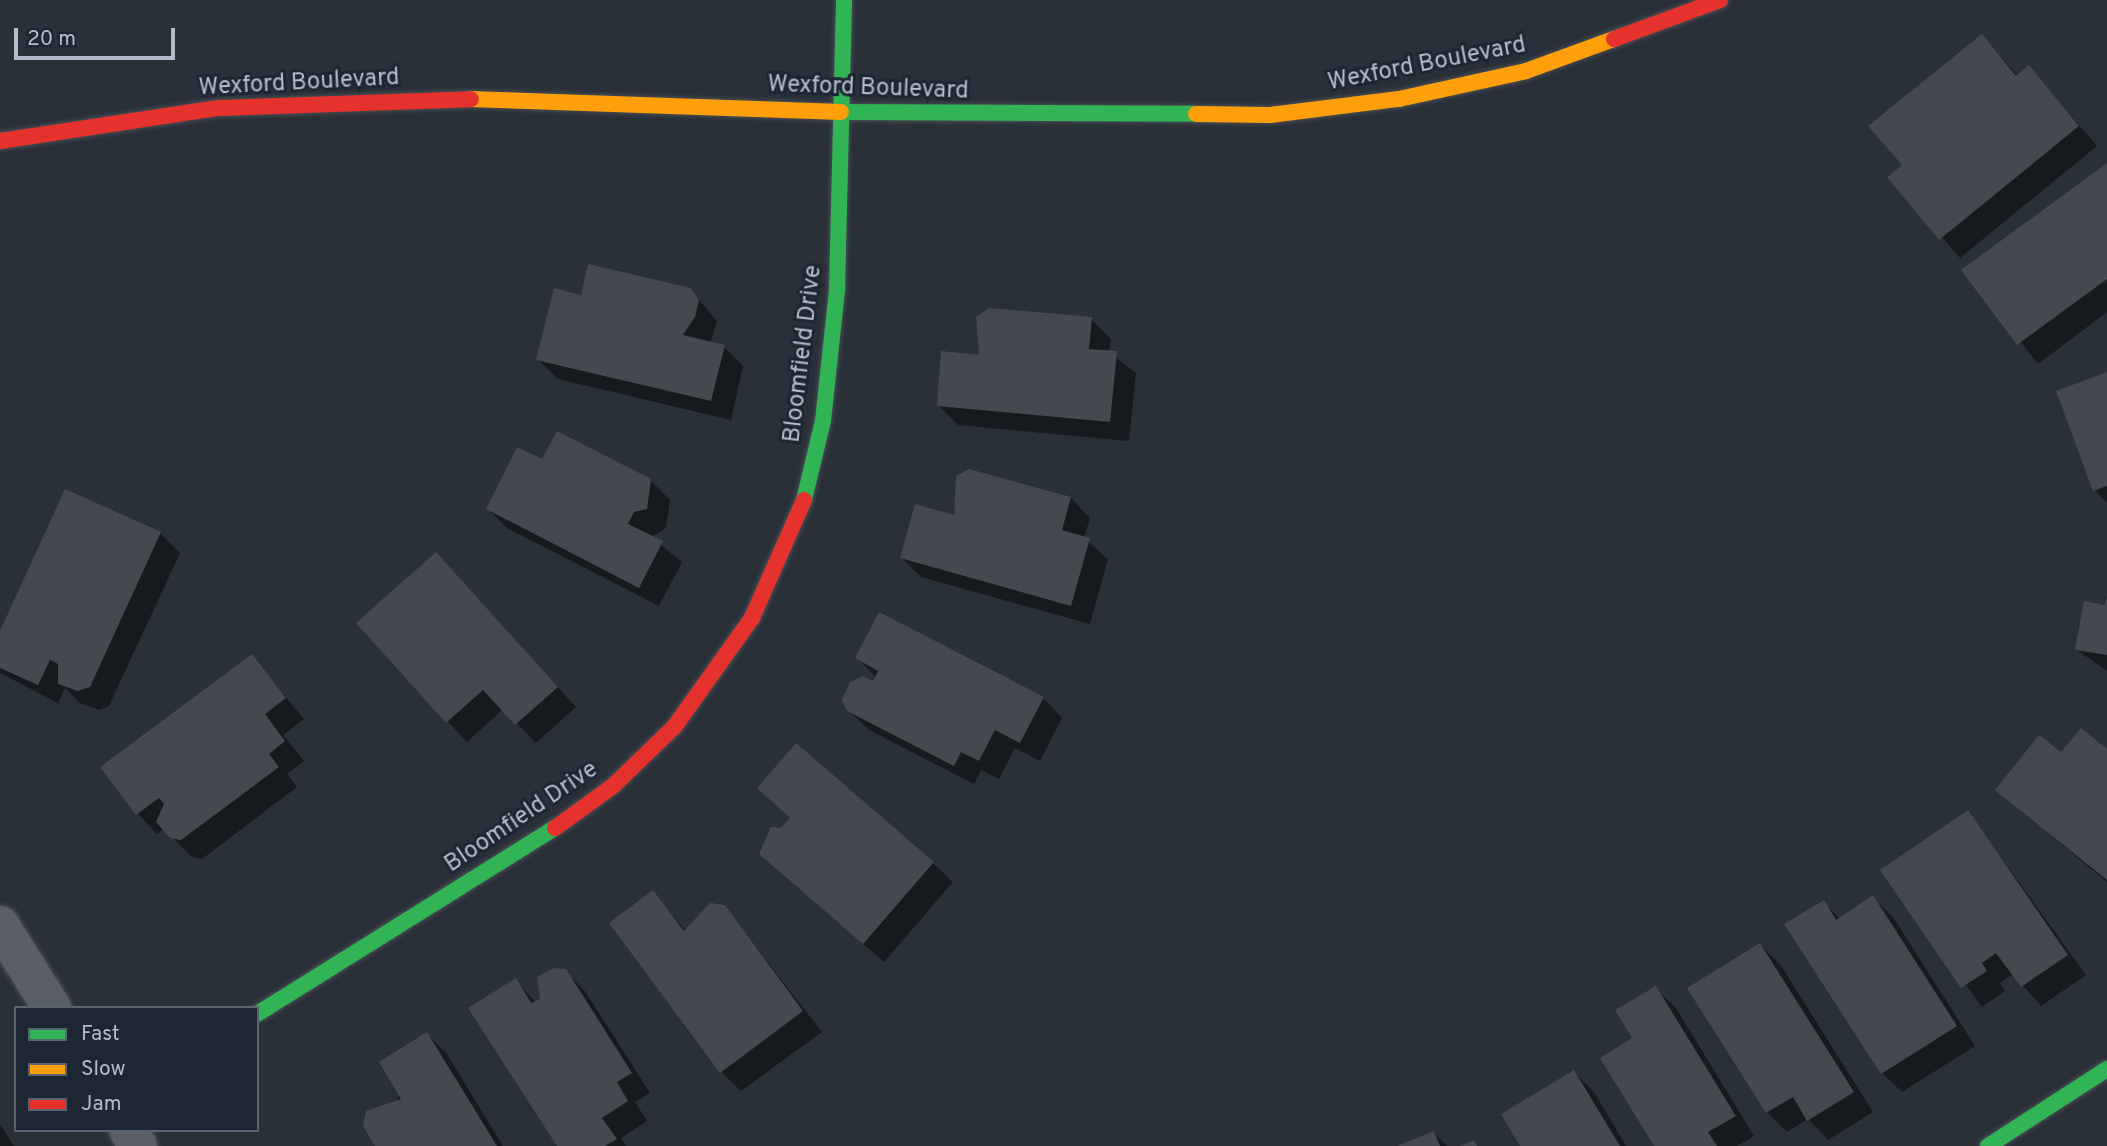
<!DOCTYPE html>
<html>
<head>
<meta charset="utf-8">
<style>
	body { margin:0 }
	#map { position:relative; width:2107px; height:1146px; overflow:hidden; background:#2a3038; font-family:Overpass,sans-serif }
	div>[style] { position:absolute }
	.shadow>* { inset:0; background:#0007 }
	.building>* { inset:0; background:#444950 }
	.roads { filter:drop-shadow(0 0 2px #484c53) drop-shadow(0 0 2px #484c53) }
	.street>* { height:38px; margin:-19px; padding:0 19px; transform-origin:19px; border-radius:19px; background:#5a5e66 }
	.fast>* { height:16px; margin:-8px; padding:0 8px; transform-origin:8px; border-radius:8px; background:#30b455 }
	.slow>* { height:16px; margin:-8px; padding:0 8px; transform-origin:8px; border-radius:8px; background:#ff9f0a }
	.jam>* { height:16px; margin:-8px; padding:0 8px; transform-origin:8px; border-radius:8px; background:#e5322d }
	span { translate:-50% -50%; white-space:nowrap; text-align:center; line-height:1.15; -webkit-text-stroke:6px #1d2633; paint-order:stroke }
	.street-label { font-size:24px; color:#b4bcc9 }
	.legend { position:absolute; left:14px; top:1006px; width:245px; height:126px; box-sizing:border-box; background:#1d2633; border:2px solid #59626f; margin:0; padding:9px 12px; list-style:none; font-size:21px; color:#b4bcc9 }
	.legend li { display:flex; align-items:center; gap:14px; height:35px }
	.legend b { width:35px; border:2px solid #59626f }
	.scale { position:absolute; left:14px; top:28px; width:161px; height:32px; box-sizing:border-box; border:4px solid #b4bcc9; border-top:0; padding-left:9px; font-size:21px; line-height:24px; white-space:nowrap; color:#b4bcc9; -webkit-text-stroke:5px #1d2633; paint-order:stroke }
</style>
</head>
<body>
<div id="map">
	<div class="shadow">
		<i style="clip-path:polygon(1982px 36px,2018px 76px,2029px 67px,2097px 146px,1960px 258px,1890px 177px,1904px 165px)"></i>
		<i style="clip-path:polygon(2107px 166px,2107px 312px,2038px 364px,1964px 271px)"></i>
		<i style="clip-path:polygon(691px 290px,717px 321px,710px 344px,724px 347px,743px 366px,731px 420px,558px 379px,538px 360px)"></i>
		<i style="clip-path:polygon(1091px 319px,1111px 339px,1109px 352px,1136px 373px,1129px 441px,958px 425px,938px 405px)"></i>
		<i style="clip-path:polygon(2107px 374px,2107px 503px,2095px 490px,2058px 392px)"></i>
		<i style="clip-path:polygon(543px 462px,650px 480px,670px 500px,666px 528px,651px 537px,682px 562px,659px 606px,507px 528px,488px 509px)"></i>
		<i style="clip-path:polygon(1071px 498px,1090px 518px,1084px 538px,1108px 559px,1090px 624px,921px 577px,902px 558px,956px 517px)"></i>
		<i style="clip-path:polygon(160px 533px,180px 553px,109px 706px,99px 710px,80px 703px,65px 688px,58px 703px,0 673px,0 635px)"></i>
		<i style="clip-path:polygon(455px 574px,576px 707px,536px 743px,503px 709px,467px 742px,358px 624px)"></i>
		<i style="clip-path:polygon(2107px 598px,2107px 671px,2077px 650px)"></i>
		<i style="clip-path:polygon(252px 656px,304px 719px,283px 735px,304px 761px,287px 774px,297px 787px,202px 859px,192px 857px,164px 829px,157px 834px,138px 814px,103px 767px)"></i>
		<i style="clip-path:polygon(857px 658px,1043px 698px,1062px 718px,1040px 761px,1015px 748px,999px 779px,981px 770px,974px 784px,869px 730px,848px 710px,877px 678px)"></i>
		<i style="clip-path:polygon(2107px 751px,2107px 882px,1997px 790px,2061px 754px)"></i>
		<i style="clip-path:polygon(759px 788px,933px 863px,953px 882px,884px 962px,761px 854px,791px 819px)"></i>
		<i style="clip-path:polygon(1968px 812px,2086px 975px,2041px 1006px,2013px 974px,2000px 983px,2005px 991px,1982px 1007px,1883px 870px)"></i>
		<i style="clip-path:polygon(653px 892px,686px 931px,725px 907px,822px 1032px,741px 1091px,721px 1072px)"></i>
		<i style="clip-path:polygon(1873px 898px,1893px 917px,1975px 1046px,1902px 1092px,1882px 1073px,1823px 902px,1840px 919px)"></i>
		<i style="clip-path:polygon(1760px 945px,1780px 964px,1873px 1112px,1828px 1140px,1808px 1119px,1787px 1132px,1767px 1112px)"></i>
		<i style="clip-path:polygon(565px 971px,585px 991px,650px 1093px,635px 1102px,647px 1121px,621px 1138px,626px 1146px,559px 1146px,515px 981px,537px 1003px)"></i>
		<i style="clip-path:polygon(1656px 989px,1676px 1008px,1754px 1136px,1737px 1146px,1656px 1146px,1634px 1039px)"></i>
		<i style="clip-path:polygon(427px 1034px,447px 1054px,503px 1146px,377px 1146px)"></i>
		<i style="clip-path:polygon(1574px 1072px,1594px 1092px,1626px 1146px,1523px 1146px)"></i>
		<i style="clip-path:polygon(0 1124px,14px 1146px,0 1146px)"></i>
		<i style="clip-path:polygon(1434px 1133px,1447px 1146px,1402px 1146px)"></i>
	</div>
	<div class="building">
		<i style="clip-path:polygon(1982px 34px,2016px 76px,2029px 65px,2079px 126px,1939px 240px,1887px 177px,1902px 165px,1868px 126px)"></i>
		<i style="clip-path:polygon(2107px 163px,2107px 279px,2017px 345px,1961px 270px)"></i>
		<i style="clip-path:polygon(588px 264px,691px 288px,699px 300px,695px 317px,683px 335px,725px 345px,711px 401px,536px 360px,554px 288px,581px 295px)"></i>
		<i style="clip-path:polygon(989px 308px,1092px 317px,1089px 349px,1117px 351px,1110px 422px,937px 406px,941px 351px,979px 355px,976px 317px)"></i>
		<i style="clip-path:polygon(2107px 372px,2107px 486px,2093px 491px,2056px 391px)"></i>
		<i style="clip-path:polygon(557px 431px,651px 479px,647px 509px,634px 512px,628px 524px,663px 541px,639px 588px,486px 509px,517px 447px,542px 459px)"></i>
		<i style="clip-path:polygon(969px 469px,1071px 497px,1062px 530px,1090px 538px,1071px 606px,900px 558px,915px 504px,954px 515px,956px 476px)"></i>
		<i style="clip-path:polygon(65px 489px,161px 532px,90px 687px,78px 691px,58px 684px,58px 664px,50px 660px,38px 685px,0 668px,0 631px)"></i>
		<i style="clip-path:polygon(436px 552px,558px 687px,515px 725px,483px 690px,446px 723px,356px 623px)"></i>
		<i style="clip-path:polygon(2107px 597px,2107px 655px,2075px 650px,2084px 601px,2104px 605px)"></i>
		<i style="clip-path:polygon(879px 612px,1044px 697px,1020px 743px,995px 730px,979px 761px,961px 752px,954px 766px,847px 711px,842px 700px,850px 682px,863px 676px,873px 681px,878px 671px,855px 658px)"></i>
		<i style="clip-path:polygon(252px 654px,286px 698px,265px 714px,285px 741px,269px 754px,279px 767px,181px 840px,170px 838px,156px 822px,164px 804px,159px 798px,136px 815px,100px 767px)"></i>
		<i style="clip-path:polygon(2081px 728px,2107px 749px,2107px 880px,1995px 790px,2039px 735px,2061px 752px)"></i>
		<i style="clip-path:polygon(796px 743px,934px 862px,863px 944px,759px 854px,771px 827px,781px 828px,790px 818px,757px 788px)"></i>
		<i style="clip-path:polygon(1968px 810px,2068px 955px,2021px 987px,1996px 953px,1982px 963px,1987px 971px,1961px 988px,1880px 870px)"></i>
		<i style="clip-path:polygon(653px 890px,684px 931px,710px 903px,725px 905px,803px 1011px,720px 1073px,609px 923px)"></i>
		<i style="clip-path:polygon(1873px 895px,1957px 1026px,1881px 1074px,1784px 924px,1824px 900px,1836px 920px)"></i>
		<i style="clip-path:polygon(1760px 943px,1854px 1092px,1807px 1121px,1793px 1097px,1766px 1113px,1687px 988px)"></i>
		<i style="clip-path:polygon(554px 968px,566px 969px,632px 1073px,617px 1082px,628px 1101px,602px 1118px,617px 1139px,605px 1146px,557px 1146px,468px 1008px,516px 978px,531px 1003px,540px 999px,537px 977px)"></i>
		<i style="clip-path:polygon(1656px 986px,1736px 1116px,1708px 1132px,1717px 1146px,1654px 1146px,1600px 1058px,1632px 1038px,1615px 1010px)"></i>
		<i style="clip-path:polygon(427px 1032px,497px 1146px,375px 1146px,363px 1126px,366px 1111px,401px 1099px,379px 1062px)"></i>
		<i style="clip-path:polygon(1574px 1070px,1620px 1146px,1520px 1146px,1501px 1114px)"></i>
		<i style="clip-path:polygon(1434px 1131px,1440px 1146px,1397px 1146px)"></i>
		<i style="clip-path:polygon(1474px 1140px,1477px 1146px,1459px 1146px)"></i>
	</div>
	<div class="roads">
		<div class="street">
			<i style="left:0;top:925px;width:98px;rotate:57.9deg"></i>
			<i style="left:128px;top:1130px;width:19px;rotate:58deg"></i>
		</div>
		<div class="fast">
			<i style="left:841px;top:112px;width:355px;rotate:0.3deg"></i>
			<i style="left:804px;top:500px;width:81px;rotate:-76.5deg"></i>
			<i style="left:823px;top:421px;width:133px;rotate:-83.9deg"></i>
			<i style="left:837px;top:289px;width:289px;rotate:-88.6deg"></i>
			<i style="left:257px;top:1014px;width:351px;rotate:-32deg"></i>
			<i style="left:1988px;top:1146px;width:142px;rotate:-32.9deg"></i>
		</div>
		<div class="slow">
			<i style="left:471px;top:99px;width:370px;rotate:2deg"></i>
			<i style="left:1196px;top:114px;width:74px;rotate:0.8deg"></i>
			<i style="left:1270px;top:115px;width:130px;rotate:-7.1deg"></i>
			<i style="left:1399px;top:99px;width:130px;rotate:-12.4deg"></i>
			<i style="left:1526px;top:71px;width:94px;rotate:-20deg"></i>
		</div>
		<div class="jam">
			<i style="left:1614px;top:39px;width:113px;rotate:-20.2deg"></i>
			<i style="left:0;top:141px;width:221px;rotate:-8.6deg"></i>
			<i style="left:219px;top:108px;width:252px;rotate:-2deg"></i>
			<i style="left:555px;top:828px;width:72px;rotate:-35.9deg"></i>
			<i style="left:613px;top:786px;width:86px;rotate:-44.1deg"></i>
			<i style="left:675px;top:726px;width:133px;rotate:-54.5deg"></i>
			<i style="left:752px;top:618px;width:129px;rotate:-66.2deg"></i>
		</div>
	</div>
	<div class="street-label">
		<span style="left:1427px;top:65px;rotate:-11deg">Wexford Boulevard</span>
		<span style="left:299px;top:84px;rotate:-3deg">Wexford Boulevard</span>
		<span style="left:868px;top:89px;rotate:2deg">Wexford Boulevard</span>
		<span style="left:804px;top:354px;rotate:-83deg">Bloomfield Drive</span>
		<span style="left:522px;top:818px;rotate:-34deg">Bloomfield Drive</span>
	</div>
	<ul class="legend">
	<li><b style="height:9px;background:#30b455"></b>Fast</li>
	<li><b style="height:9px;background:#ff9f0a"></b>Slow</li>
	<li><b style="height:9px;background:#e5322d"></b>Jam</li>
	</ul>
	<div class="scale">20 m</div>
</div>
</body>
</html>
